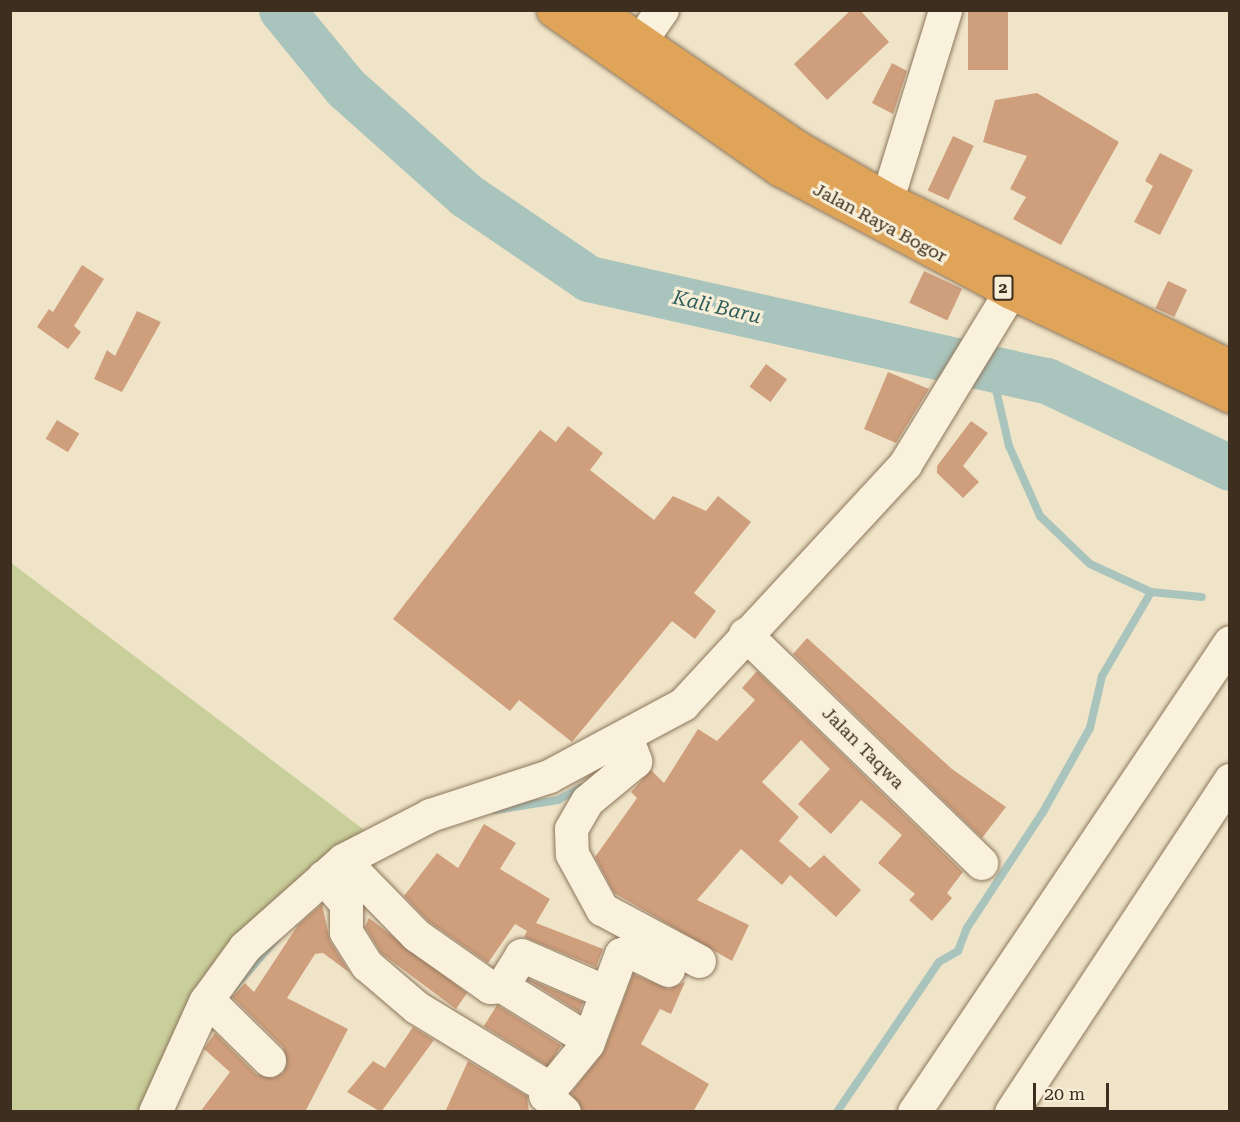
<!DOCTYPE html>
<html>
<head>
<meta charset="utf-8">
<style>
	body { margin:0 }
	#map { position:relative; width:1240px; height:1122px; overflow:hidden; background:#f0e4c8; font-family:"Roboto Serif",serif }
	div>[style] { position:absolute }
	.green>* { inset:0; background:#c9cf9b }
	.stream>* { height:8px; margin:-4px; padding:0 4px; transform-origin:4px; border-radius:4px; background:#a9c4bc }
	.river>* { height:46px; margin:-23px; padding:0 23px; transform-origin:23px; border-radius:23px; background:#a9c4bc }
	.building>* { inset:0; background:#cf9f7d; transform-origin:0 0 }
	.roads { filter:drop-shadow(0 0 2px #8d765c) drop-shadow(0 0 2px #8d765c) }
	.minor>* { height:33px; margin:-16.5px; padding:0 16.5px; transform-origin:16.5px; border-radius:16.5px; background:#faf1dc }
	.highway>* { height:33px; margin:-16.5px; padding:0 16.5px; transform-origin:16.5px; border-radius:16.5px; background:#e0a458 }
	span { translate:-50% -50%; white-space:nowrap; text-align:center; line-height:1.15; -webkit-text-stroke:6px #f7eed8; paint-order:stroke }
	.shield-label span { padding:2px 4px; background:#f7eed8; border:2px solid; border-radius:4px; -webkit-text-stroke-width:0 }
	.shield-label { font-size:16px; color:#3d2e20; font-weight:700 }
	.street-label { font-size:18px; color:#3d2e20 }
	.water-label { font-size:20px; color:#2f5d5a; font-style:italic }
	.frame { position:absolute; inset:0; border:12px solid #3d2e20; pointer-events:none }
	.scale { position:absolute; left:1033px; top:1083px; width:76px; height:27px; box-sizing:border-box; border:3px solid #3d2e20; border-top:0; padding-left:8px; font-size:18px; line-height:21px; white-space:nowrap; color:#3d2e20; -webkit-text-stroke:4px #f7eed8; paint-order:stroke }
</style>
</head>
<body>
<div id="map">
	<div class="green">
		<i style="clip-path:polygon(10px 562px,367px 832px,316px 866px,147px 1111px,11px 1111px)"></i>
	</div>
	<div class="stream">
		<i style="left:998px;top:369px;width:16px;rotate:101deg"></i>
		<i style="left:995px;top:385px;width:63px;rotate:77.1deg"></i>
		<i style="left:1009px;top:446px;width:77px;rotate:66.1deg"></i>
		<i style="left:1040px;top:516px;width:69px;rotate:43.8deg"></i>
		<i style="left:1090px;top:564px;width:67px;rotate:24.7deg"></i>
		<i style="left:1151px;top:592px;width:51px;rotate:5.6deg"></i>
		<i style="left:496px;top:810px;width:63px;rotate:-9.2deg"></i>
		<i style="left:558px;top:800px;width:26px;rotate:-29deg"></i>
		<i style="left:233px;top:989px;width:66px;rotate:-49.3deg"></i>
		<i style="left:837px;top:1112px;width:181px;rotate:-55.8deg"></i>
		<i style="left:939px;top:962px;width:22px;rotate:-30deg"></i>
		<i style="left:958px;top:951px;width:25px;rotate:-69deg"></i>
		<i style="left:967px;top:928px;width:139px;rotate:-56.8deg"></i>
		<i style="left:1043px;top:812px;width:96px;rotate:-60.8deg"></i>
		<i style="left:1090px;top:728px;width:53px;rotate:-77deg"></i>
		<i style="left:1102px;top:676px;width:97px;rotate:-59.7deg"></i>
	</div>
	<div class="river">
		<i style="left:282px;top:10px;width:101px;rotate:50.6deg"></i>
		<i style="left:346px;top:88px;width:162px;rotate:41.8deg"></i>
		<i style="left:467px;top:196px;width:148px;rotate:34.2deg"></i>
		<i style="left:589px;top:279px;width:469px;rotate:12.6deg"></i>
		<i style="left:1047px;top:381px;width:203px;rotate:25.4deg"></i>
	</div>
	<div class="building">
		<i style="clip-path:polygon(851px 10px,860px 10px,889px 42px,827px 100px,794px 64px)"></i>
		<i style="left:968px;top:10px;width:40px;height:60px"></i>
		<i style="clip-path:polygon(892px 63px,907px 71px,893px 114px,872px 103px)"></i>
		<i style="clip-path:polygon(1037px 93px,1119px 142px,1061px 245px,1013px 219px,1026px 197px,1010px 189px,1027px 156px,983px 142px,995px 100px)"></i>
		<i style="left:953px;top:136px;width:23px;height:60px;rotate:25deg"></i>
		<i style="clip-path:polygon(1160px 153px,1193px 170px,1160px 235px,1134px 222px,1153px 186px,1145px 181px)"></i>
		<i style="clip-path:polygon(82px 265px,104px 279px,74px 326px,81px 332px,68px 349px,37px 327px,49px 309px,53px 312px)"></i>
		<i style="left:924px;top:271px;width:42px;height:35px;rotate:25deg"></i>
		<i style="left:1168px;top:281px;width:21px;height:30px;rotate:25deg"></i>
		<i style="clip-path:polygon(137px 311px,161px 322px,122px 392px,94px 379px,107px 350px,115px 356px)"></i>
		<i style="left:766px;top:364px;width:26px;height:28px;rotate:36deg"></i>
		<i style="clip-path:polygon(888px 372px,929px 389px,896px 443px,864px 429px)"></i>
		<i style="left:57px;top:420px;width:26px;height:22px;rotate:31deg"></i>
		<i style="clip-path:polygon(971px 421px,988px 433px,963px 466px,979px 482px,963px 498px,937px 473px,937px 466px)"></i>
		<i style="clip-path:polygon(568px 426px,603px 453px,590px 470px,654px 520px,673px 496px,706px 511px,718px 496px,751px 522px,694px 593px,716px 611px,695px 639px,672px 621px,572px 742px,519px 700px,510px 711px,393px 619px,540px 430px,556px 442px)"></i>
		<i style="clip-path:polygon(807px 638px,952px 769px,1006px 807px,982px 838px,793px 654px)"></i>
		<i style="clip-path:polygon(757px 671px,963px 872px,947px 893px,952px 898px,932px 921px,909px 900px,915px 894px,878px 863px,902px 835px,880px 816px,861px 800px,831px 834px,798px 804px,830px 769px,801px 740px,762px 782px,799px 817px,779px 841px,810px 868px,824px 855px,861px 890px,836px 917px,790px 875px,782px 885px,741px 849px,697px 900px,749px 925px,732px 961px,614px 893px,595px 857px,637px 798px,631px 792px,651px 770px,664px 783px,698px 729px,717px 741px,755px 700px,742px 688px)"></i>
		<i style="clip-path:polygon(484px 824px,516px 843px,500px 869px,550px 899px,536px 923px,603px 949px,596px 967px,524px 937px,527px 931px,515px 924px,488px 963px,428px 921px,404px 896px,437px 853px,458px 868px)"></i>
		<i style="clip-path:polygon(322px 904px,330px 941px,350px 973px,323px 953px,315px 954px,287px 998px,348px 1029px,305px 1112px,200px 1112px,230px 1072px,204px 1049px,215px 1033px,256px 1074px,273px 1078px,283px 1073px,287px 1064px,283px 1047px,232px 997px,245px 983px,254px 992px,298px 925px)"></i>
		<i style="clip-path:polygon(369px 918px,467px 993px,456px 1009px,381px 953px,365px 927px)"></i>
		<i style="clip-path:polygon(633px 974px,669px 989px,685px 982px,671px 1014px,660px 1009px,641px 1044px,709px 1084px,693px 1112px,582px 1112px,571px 1093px,604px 1051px)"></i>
		<i style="clip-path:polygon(528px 979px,583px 1002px,579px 1012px,528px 980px)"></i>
		<i style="left:497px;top:1005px;width:76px;height:25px;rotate:32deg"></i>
		<i style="clip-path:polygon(413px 1027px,434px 1040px,381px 1112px,347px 1092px,373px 1061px,385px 1068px)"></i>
		<i style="clip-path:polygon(468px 1061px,527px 1096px,529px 1112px,445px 1112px)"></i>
	</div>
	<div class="roads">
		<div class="minor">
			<i style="left:640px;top:41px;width:38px;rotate:-55deg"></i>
			<i style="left:887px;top:199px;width:198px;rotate:-72.9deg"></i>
			<i style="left:745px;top:634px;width:329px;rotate:44.1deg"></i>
			<i style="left:626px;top:737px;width:26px;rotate:69deg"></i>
			<i style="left:635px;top:761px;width:62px;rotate:140.2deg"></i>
			<i style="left:587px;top:801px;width:32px;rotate:120deg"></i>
			<i style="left:571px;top:829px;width:25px;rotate:88deg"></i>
			<i style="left:572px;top:854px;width:63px;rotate:61.4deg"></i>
			<i style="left:602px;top:909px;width:110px;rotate:28.2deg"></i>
			<i style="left:343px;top:860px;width:105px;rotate:45.8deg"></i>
			<i style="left:416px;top:935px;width:90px;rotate:35.1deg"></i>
			<i style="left:490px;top:987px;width:12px;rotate:-5deg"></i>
			<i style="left:502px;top:986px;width:36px;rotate:-58deg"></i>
			<i style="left:521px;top:955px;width:93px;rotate:23.5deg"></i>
			<i style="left:323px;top:877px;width:35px;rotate:49deg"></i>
			<i style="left:346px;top:903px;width:29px;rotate:90deg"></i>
			<i style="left:346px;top:932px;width:39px;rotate:58deg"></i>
			<i style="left:367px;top:965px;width:65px;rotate:40.6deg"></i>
			<i style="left:416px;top:1007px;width:156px;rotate:31.3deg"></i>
			<i style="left:502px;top:986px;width:102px;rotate:31.8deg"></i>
			<i style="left:207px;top:999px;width:87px;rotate:44.5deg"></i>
			<i style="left:155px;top:1112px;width:121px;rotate:-65.6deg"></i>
			<i style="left:205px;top:1002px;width:68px;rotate:-54deg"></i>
			<i style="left:245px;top:947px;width:131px;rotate:-41.6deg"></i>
			<i style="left:343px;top:860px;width:98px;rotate:-27.3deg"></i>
			<i style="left:430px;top:815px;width:125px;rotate:-18.1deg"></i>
			<i style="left:549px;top:776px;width:152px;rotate:-28.2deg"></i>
			<i style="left:683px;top:704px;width:327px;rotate:-47.2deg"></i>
			<i style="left:905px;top:464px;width:202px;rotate:-58.6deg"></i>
			<i style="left:564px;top:1112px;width:25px;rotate:-138deg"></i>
			<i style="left:545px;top:1095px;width:66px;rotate:-50.5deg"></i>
			<i style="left:587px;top:1044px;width:96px;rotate:-69.3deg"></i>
			<i style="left:621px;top:954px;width:10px;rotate:-11deg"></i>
			<i style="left:631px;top:952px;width:41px;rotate:25.9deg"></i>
			<i style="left:914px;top:1112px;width:566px;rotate:-56.09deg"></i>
			<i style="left:1011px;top:1112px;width:398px;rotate:-56.6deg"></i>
		</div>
		<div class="highway">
			<i style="left:553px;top:10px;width:279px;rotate:35.1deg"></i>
			<i style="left:781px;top:170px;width:259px;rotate:28deg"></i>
			<i style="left:1010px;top:292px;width:243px;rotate:25.3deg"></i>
			<i style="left:596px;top:10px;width:243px;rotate:34.3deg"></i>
			<i style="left:797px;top:147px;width:104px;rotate:30deg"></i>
			<i style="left:887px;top:199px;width:381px;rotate:26deg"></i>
		</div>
	</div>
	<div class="shield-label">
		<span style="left:1003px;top:288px">2</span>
	</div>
	<div class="street-label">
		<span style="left:880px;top:223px;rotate:28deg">Jalan Raya Bogor</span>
		<span style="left:863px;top:748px;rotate:45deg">Jalan Taqwa</span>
	</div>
	<div class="water-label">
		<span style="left:717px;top:307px;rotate:13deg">Kali Baru</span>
	</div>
	<div class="frame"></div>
	<div class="scale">20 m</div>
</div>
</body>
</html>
